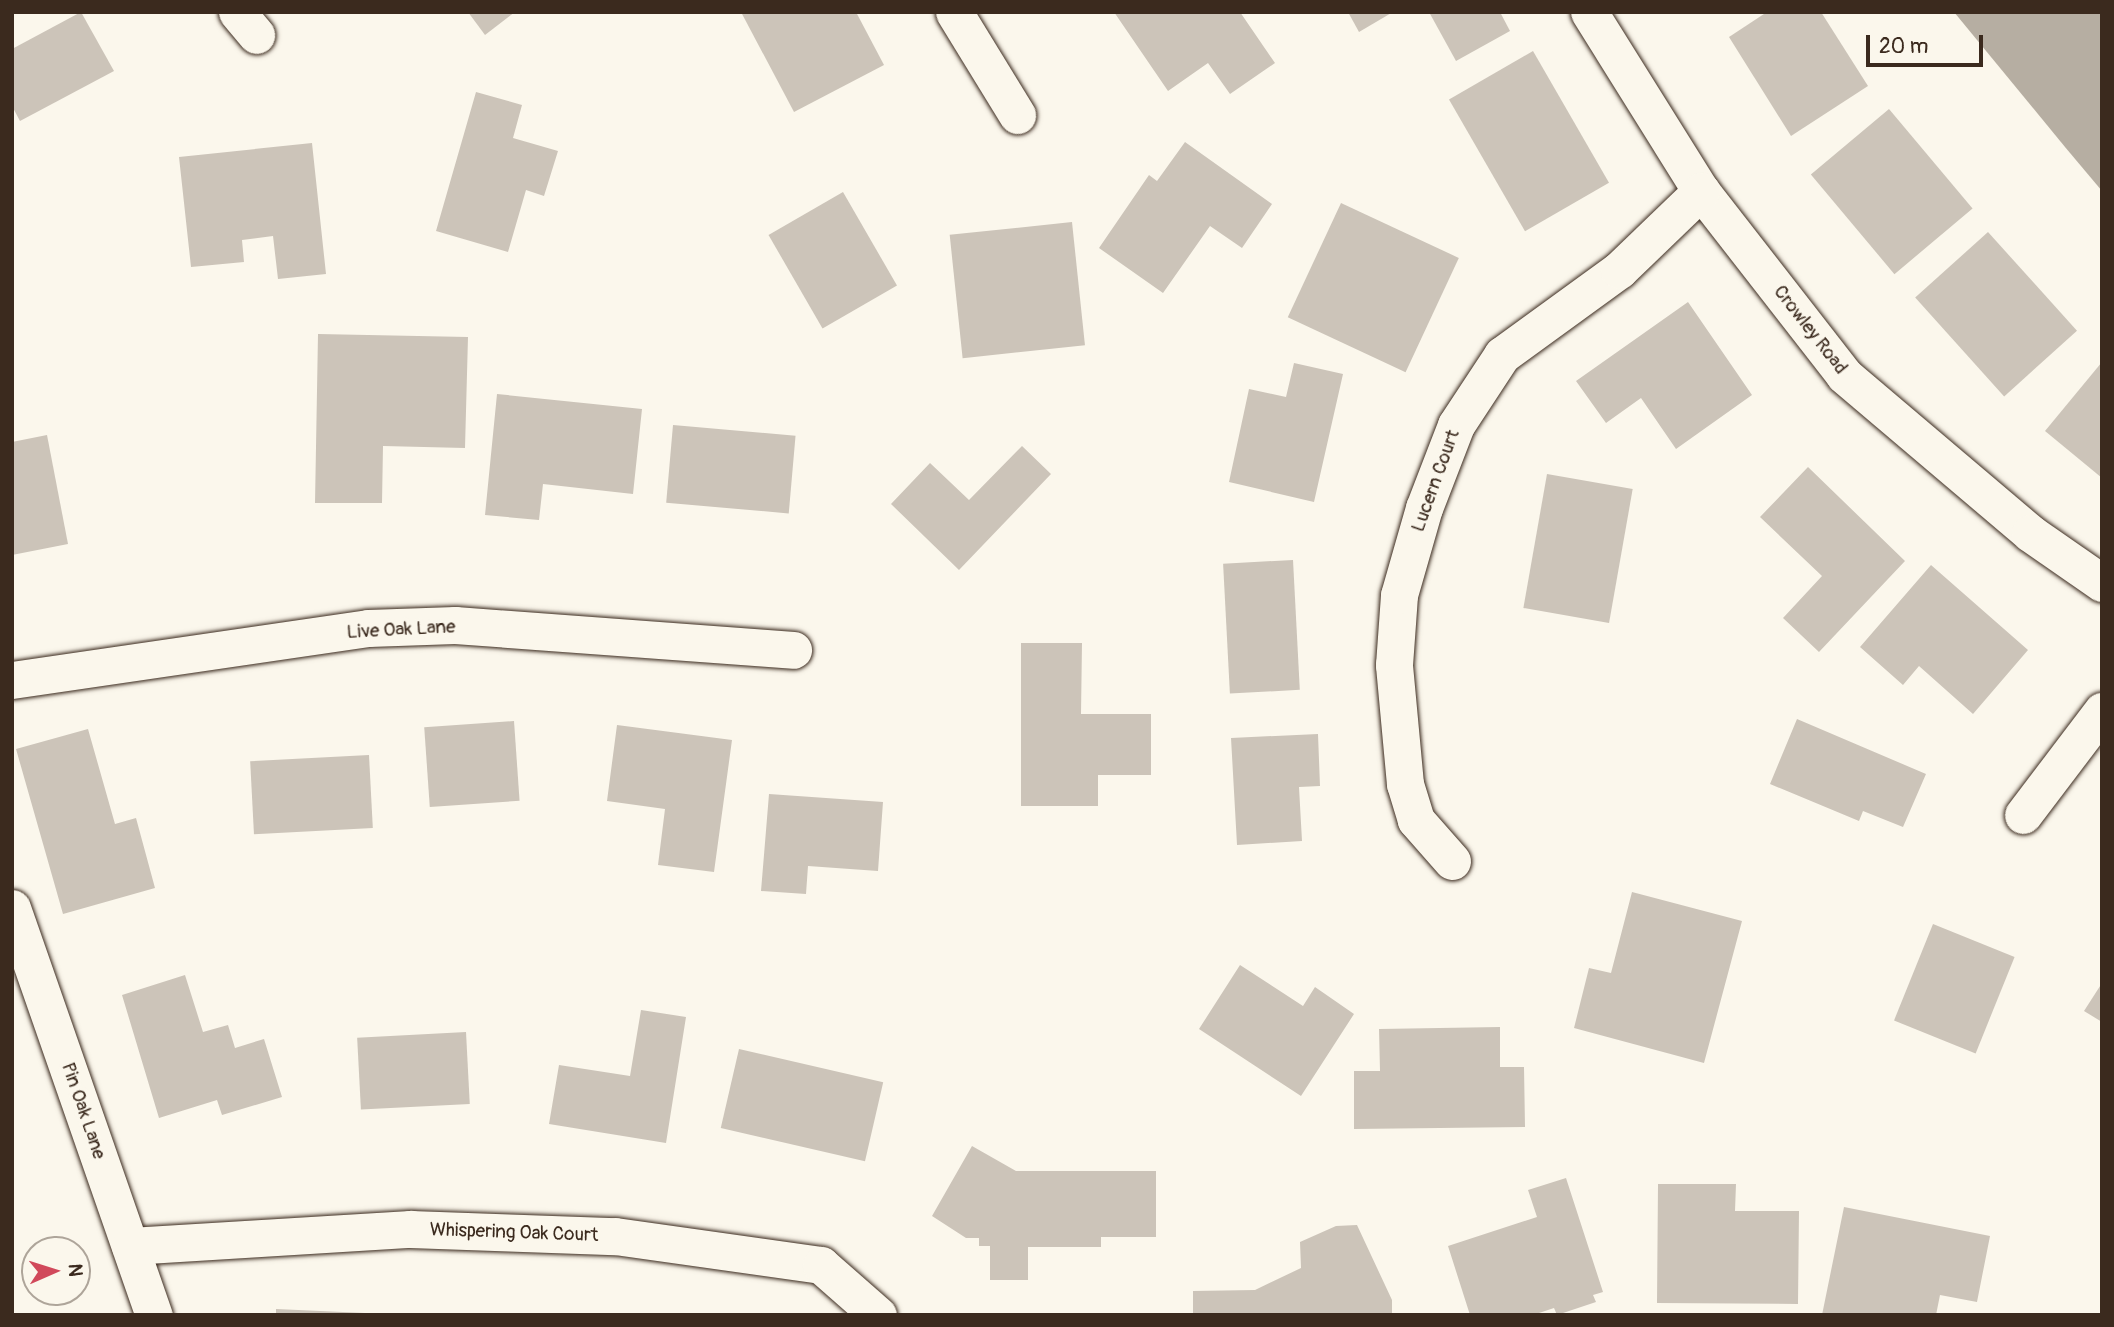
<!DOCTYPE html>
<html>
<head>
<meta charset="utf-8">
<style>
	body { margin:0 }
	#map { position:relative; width:2114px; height:1327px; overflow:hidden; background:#fbf7ec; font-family:Pangolin,sans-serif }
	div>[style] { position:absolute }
	.water>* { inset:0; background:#b6aea2 }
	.building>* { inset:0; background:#ccc4b9; transform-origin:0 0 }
	.roads { filter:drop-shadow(0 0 2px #3b2a1e) drop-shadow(0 0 2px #3b2a1e) }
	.minor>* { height:37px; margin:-18.5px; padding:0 18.5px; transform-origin:18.5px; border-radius:18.5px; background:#fbf7ec }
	span { translate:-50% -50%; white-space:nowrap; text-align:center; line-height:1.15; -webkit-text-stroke:7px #fbf7ec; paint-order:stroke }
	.street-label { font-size:19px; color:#3b2a1e }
	.frame { position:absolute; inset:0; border:14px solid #3b2a1e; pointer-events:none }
	.north { position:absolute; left:21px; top:1236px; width:70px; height:70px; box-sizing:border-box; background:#fbf7ec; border:2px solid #aea59a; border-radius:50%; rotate:87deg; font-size:19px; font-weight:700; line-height:28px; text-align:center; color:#3b2a1e }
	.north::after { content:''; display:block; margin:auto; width:24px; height:32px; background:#d1495b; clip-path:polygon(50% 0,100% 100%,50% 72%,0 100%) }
	.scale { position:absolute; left:1866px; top:35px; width:117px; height:32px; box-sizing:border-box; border:4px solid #3b2a1e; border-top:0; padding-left:9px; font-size:21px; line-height:24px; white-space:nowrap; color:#3b2a1e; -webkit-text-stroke:5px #fbf7ec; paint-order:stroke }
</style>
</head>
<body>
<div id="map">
	<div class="water">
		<i style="clip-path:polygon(1954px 12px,2102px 12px,2102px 191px,2065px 147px)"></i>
	</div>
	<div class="building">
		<i style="clip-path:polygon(81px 12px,114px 71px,20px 121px,12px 106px,12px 49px)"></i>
		<i style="clip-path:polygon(468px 12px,515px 12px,485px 35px)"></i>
		<i style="clip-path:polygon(741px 12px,856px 12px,884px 65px,794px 112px)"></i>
		<i style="clip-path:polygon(1114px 12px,1240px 12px,1275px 63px,1230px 94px,1208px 63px,1168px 91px)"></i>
		<i style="clip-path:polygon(1348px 12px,1393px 12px,1359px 32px)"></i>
		<i style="clip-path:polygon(1429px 12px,1500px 12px,1510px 31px,1456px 61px)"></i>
		<i style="clip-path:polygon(1767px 12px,1821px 12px,1868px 86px,1791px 136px,1729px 37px)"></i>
		<i style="left:1533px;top:51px;width:152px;height:97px;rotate:60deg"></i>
		<i style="clip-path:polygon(476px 92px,522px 105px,513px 138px,558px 151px,544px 196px,526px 190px,508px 252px,436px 231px)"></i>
		<i style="left:1889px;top:109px;width:130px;height:102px;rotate:50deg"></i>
		<i style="clip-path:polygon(1185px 142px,1272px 204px,1242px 248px,1210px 226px,1163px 293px,1099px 248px,1149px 175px,1157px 181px)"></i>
		<i style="clip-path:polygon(312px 143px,326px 274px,278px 279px,273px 236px,242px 240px,244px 262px,191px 267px,179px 157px)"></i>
		<i style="left:843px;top:192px;width:108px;height:86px;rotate:60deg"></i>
		<i style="left:1341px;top:203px;width:130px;height:126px;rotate:25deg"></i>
		<i style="left:1072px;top:222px;width:124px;height:123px;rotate:84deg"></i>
		<i style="left:1988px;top:232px;width:133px;height:98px;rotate:48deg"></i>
		<i style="clip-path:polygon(1688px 302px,1752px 395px,1676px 449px,1641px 398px,1606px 423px,1576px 381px)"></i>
		<i style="clip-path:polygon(318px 334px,468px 337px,465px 448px,383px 446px,382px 503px,315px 503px)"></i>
		<i style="clip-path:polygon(2102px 362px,2102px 478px,2045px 431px)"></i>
		<i style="clip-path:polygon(1294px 363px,1343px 374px,1314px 502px,1229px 482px,1249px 389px,1286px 397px)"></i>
		<i style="clip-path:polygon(497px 394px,642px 409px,633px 494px,543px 484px,539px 520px,485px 515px)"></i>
		<i style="left:673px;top:425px;width:123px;height:78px;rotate:5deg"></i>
		<i style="clip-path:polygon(47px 435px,68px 544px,12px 555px,12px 442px)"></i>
		<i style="clip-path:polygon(1022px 446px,1051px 474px,959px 570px,891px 504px,930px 463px,969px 500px)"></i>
		<i style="clip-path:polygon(1808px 467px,1905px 561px,1819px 652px,1783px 618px,1822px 576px,1760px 517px)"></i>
		<i style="left:1547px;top:474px;width:87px;height:136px;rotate:10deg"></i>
		<i style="left:1293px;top:560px;width:130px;height:70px;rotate:87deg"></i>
		<i style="clip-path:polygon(1931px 565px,2028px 650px,1973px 714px,1919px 666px,1903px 685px,1860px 647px)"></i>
		<i style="clip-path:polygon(1021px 643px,1082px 643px,1081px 714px,1151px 714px,1151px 775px,1098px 775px,1098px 806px,1021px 806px)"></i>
		<i style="clip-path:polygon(1797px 719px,1926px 774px,1903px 827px,1863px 811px,1859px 821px,1770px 784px)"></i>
		<i style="left:514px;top:721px;width:80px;height:90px;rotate:86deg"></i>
		<i style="clip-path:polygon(617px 725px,732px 740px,714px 872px,658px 865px,665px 809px,607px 801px)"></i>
		<i style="clip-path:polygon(88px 729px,115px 824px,136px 818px,155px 888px,63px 914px,16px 749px)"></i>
		<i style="clip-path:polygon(1318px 734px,1320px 786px,1299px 787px,1302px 841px,1237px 845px,1231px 738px)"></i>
		<i style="left:369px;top:755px;width:73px;height:119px;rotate:87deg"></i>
		<i style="clip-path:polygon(769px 794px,883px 802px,878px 871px,808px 866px,806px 894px,761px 891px)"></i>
		<i style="clip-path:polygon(1632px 892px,1742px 921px,1704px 1063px,1574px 1028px,1589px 968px,1611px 973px)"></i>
		<i style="left:1933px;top:924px;width:88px;height:104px;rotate:22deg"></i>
		<i style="clip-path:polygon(1240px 965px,1303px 1006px,1315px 987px,1354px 1014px,1301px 1096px,1199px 1029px)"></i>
		<i style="clip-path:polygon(185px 975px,203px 1032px,228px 1025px,235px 1048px,264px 1039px,282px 1097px,222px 1115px,217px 1100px,159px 1118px,122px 995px)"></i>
		<i style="clip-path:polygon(2102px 983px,2102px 1022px,2084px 1011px)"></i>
		<i style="clip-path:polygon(641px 1010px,686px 1017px,666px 1143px,549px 1124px,559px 1065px,630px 1076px)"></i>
		<i style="clip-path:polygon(1500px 1027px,1500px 1067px,1524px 1067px,1525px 1127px,1354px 1129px,1354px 1071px,1380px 1071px,1379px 1029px)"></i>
		<i style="left:466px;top:1032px;width:72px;height:109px;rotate:87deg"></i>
		<i style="left:739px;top:1049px;width:148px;height:81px;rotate:13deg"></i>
		<i style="clip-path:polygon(972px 1146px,1016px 1171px,1156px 1171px,1156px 1237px,1101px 1237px,1101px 1247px,1028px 1247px,1028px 1280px,990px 1280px,990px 1246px,979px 1246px,979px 1238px,966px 1238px,932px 1216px)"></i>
		<i style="clip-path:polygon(1566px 1178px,1603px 1292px,1593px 1295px,1596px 1302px,1557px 1315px,1554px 1308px,1533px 1315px,1470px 1315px,1448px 1246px,1537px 1217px,1528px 1190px)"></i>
		<i style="clip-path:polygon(1658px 1184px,1736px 1184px,1735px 1211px,1799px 1211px,1798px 1304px,1657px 1303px)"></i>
		<i style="clip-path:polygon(1844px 1207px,1990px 1236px,1977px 1302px,1940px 1295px,1936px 1315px,1822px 1315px)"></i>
		<i style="clip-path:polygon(1357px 1225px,1392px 1300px,1392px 1315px,1193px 1315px,1193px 1291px,1255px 1290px,1301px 1268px,1300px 1242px,1336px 1226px)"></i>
		<i style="clip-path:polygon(276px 1309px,365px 1313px,365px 1315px,276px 1315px)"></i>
	</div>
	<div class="roads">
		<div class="minor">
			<i style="left:237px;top:12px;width:30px;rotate:50deg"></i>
			<i style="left:954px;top:12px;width:121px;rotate:58.5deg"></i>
			<i style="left:1589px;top:12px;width:211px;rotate:58deg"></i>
			<i style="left:1701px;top:191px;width:233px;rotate:52.1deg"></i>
			<i style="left:1844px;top:375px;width:244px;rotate:40.3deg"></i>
			<i style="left:2030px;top:533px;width:88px;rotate:34.8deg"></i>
			<i style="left:12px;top:680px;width:360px;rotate:-8.3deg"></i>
			<i style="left:368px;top:628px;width:87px;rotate:-2deg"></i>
			<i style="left:455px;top:625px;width:339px;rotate:4.2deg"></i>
			<i style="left:2023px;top:815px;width:131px;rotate:-52.8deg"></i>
			<i style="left:1452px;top:861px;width:55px;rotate:-131.3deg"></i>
			<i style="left:1416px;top:820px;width:38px;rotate:-107deg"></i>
			<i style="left:1405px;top:784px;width:120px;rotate:-95.3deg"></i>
			<i style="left:1394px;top:665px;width:70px;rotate:-85.9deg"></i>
			<i style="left:1399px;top:595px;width:91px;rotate:-74deg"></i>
			<i style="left:1424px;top:508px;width:89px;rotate:-68.9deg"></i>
			<i style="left:1456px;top:425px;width:84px;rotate:-56.7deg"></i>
			<i style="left:1502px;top:355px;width:145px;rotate:-36deg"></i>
			<i style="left:1619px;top:270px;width:114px;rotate:-43.9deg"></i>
			<i style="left:12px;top:908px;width:431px;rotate:70.8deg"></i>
			<i style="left:130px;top:1246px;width:281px;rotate:-3.5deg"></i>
			<i style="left:410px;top:1229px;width:205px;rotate:2deg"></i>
			<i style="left:615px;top:1236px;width:208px;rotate:8deg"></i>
			<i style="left:821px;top:1265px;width:76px;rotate:41.3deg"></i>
		</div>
	</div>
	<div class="street-label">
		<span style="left:1810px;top:330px;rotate:52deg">Crowley Road</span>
		<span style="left:1436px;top:481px;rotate:-70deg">Lucern Court</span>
		<span style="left:401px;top:630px;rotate:-3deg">Live Oak Lane</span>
		<span style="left:83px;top:1111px;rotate:71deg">Pin Oak Lane</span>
		<span style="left:514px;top:1233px;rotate:2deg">Whispering Oak Court</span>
	</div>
	<div class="frame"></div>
	<div class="north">N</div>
	<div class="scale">20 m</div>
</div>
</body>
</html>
